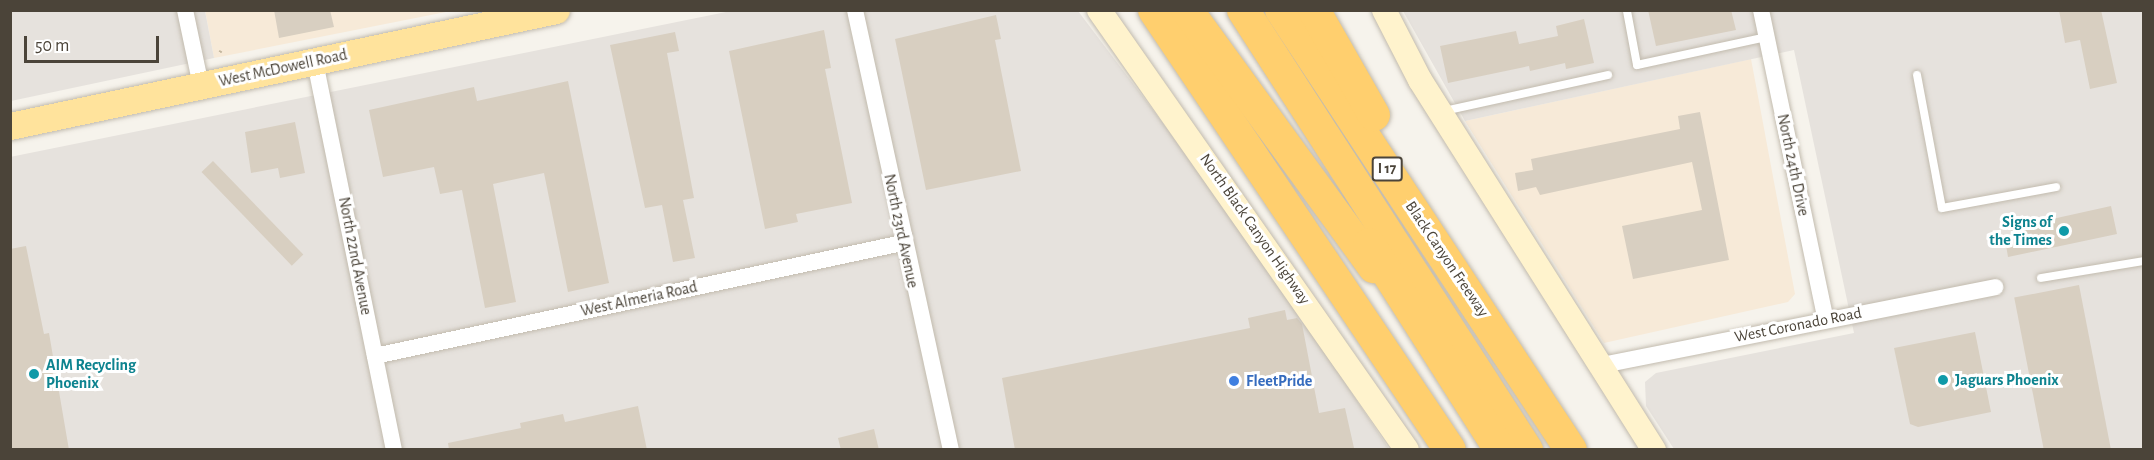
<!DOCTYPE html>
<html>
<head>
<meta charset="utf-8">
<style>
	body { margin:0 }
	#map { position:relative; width:2154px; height:460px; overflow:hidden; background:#f6f3ec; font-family:"Alegreya Sans",sans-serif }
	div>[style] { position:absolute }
	.commercial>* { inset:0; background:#f7ead8 }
	.industrial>* { inset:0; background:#e6e2dd }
	.building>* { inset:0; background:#d8cfc1; transform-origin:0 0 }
	.path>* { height:3px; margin-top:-1.5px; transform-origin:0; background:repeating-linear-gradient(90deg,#c4b79f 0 3px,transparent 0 6px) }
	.roads { filter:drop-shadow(0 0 2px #c2bbae) drop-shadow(0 0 2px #c2bbae) }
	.lane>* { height:8px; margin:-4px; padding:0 4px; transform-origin:4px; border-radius:4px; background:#fff }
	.street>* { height:16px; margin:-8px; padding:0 8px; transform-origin:8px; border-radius:8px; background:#fff }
	.secondary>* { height:24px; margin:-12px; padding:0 12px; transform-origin:12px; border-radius:12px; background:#fff3cd }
	.primary>* { height:27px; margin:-13.5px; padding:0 13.5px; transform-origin:13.5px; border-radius:13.5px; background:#ffe39c }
	.highway>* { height:32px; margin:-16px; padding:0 16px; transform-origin:16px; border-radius:16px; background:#ffcf6e }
	.dots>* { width:16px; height:16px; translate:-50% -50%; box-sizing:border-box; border:3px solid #fff; border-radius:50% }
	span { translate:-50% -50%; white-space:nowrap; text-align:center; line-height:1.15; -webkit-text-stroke:6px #fff; paint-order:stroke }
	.shield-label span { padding:2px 4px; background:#fff; border:2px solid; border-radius:4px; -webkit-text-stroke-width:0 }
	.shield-label { font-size:15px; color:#4b4439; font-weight:700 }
	.street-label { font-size:16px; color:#4b4439 }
	.culture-label { font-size:16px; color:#0d838f; font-weight:700 }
	.right { translate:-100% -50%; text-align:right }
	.left { translate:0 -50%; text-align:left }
	.shop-label { font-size:16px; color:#366cbe; font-weight:700 }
	.frame { position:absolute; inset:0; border:12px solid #4b4439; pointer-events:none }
	.scale { position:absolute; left:24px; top:36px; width:135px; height:27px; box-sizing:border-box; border:3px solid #4b4439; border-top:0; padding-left:8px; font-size:18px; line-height:21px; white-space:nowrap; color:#4b4439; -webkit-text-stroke:4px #fff; paint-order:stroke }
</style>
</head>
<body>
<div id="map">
	<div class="commercial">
		<i style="clip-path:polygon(205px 10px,451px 11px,214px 58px)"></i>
		<i style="clip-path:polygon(1751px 59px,1795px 294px,1788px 302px,1604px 343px,1465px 121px)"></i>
	</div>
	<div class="industrial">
		<i style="clip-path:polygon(10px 11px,205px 11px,214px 58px,11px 101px)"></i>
		<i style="clip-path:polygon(731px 11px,1078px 11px,1240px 225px,1389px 449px,11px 449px,10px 157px)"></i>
		<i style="clip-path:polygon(1403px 11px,2143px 11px,2143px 449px,1674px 449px,1646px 406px,1645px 382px,1656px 373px,1854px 333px,1794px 50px,1465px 121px)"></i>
	</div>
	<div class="building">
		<i style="clip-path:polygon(274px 10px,330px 10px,334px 27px,279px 38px)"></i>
		<i style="clip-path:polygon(1648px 10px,1731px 10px,1736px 30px,1656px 46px)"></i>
		<i style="clip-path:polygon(2059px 10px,2101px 10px,2117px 83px,2090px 89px,2080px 40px,2065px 43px)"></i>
		<i style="clip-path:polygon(996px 15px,1001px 39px,995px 40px,1021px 171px,926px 190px,895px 39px)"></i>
		<i style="clip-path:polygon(1584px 19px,1594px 63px,1566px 69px,1565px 63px,1530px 71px,1529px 66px,1448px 83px,1440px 46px,1516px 31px,1519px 44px,1558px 36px,1556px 26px)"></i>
		<i style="clip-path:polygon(824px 30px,831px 68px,825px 69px,852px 203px,796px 214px,798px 222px,765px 229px,729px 51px)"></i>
		<i style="clip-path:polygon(675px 32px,679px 51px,667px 53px,694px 198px,683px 200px,695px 258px,673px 262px,662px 205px,645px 208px,610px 45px)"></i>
		<i style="clip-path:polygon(568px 81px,609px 283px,568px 292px,544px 173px,493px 184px,516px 302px,485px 308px,462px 190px,440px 194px,434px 167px,383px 177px,369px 110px,474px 87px,477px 101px)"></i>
		<i style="clip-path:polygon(1700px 112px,1729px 260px,1633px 279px,1622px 226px,1702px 210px,1692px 162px,1540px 195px,1536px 187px,1518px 191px,1515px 173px,1533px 170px,1531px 159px,1680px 129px,1678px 116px)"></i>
		<i style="clip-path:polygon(295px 122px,305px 173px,280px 178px,278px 168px,251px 173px,245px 132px)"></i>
		<i style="left:213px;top:161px;width:130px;height:16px;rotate:46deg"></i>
		<i style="clip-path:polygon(2111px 206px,2117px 234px,2008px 257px,2005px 239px,2013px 238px,2011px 228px)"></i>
		<i style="clip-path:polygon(26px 246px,44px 334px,49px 333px,69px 450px,10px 450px,10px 249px)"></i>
		<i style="left:2079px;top:285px;width:168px;height:66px;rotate:79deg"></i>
		<i style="clip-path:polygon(1285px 310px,1287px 320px,1297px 318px,1302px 324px,1319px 413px,1345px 408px,1354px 448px,1015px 450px,1002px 378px,1250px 328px,1248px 318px)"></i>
		<i style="clip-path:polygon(1975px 332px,1991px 412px,1918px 427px,1910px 424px,1894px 348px)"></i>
		<i style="clip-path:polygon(638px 406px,647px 450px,449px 450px,448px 443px,521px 428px,520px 423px,563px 414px,565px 422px)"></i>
		<i style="clip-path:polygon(874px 429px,879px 450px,841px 450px,838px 438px)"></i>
	</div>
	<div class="path">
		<i style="left:220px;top:52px;width:2px;rotate:-63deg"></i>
	</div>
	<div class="roads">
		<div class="lane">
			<i style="left:1627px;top:11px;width:55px;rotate:79.5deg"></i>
			<i style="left:1637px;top:65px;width:132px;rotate:-12.2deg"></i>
			<i style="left:1917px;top:75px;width:135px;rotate:79.4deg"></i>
			<i style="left:1942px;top:208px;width:116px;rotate:-10.4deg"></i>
			<i style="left:1444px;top:111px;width:168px;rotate:-12.4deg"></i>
			<i style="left:2041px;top:278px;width:104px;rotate:-9.4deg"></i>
		</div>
		<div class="street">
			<i style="left:185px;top:10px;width:78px;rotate:78.1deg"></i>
			<i style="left:855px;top:10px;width:450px;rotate:77.7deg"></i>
			<i style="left:1761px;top:10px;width:317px;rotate:78.2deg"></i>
			<i style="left:315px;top:62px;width:396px;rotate:78.5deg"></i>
			<i style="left:375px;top:356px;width:539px;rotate:-12.1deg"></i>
			<i style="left:1602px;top:365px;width:401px;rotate:-11.2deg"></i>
		</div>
		<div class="secondary">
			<i style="left:1099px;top:10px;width:537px;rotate:55.01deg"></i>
			<i style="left:1384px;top:10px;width:79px;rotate:62.8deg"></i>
			<i style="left:1420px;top:80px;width:438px;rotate:57.7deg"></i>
		</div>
		<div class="primary">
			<i style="left:10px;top:126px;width:558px;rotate:-11.99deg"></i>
		</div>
		<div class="highway">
			<i style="left:1154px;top:10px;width:530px;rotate:56.07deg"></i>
			<i style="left:1187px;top:10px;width:318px;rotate:54deg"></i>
			<i style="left:1243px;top:10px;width:524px;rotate:57.16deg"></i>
			<i style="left:1281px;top:10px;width:527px;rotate:56.61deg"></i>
			<i style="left:1314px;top:10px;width:121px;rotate:60.3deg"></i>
			<i style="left:1369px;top:244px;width:244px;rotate:57.5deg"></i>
		</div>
	</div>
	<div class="dots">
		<i style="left:2064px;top:231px;background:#0f9aa8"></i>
		<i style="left:34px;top:374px;background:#0f9aa8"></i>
		<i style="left:1943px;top:380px;background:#0f9aa8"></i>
		<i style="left:1234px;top:381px;background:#3f7fe0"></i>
	</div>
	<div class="shield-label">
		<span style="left:1387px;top:169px">I 17</span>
	</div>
	<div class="street-label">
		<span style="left:283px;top:68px;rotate:-12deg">West McDowell Road</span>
		<span style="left:1793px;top:165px;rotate:78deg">North 24th Drive</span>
		<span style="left:1255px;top:229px;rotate:55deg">North Black Canyon Highway</span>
		<span style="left:901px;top:231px;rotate:78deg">North 23rd Avenue</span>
		<span style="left:355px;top:256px;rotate:79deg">North 22nd Avenue</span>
		<span style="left:1447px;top:259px;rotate:56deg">Black Canyon Freeway</span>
		<span style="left:639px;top:299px;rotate:-12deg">West Almeria Road</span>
		<span style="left:1798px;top:325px;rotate:-11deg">West Coronado Road</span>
	</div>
	<div class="culture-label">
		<span class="right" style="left:2052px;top:231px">Signs of<br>the Times</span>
		<span class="left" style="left:46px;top:374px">AIM Recycling<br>Phoenix</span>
		<span class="left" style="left:1955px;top:380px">Jaguars Phoenix</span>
	</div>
	<div class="shop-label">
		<span class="left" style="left:1246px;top:381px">FleetPride</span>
	</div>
	<div class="frame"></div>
	<div class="scale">50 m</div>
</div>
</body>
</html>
